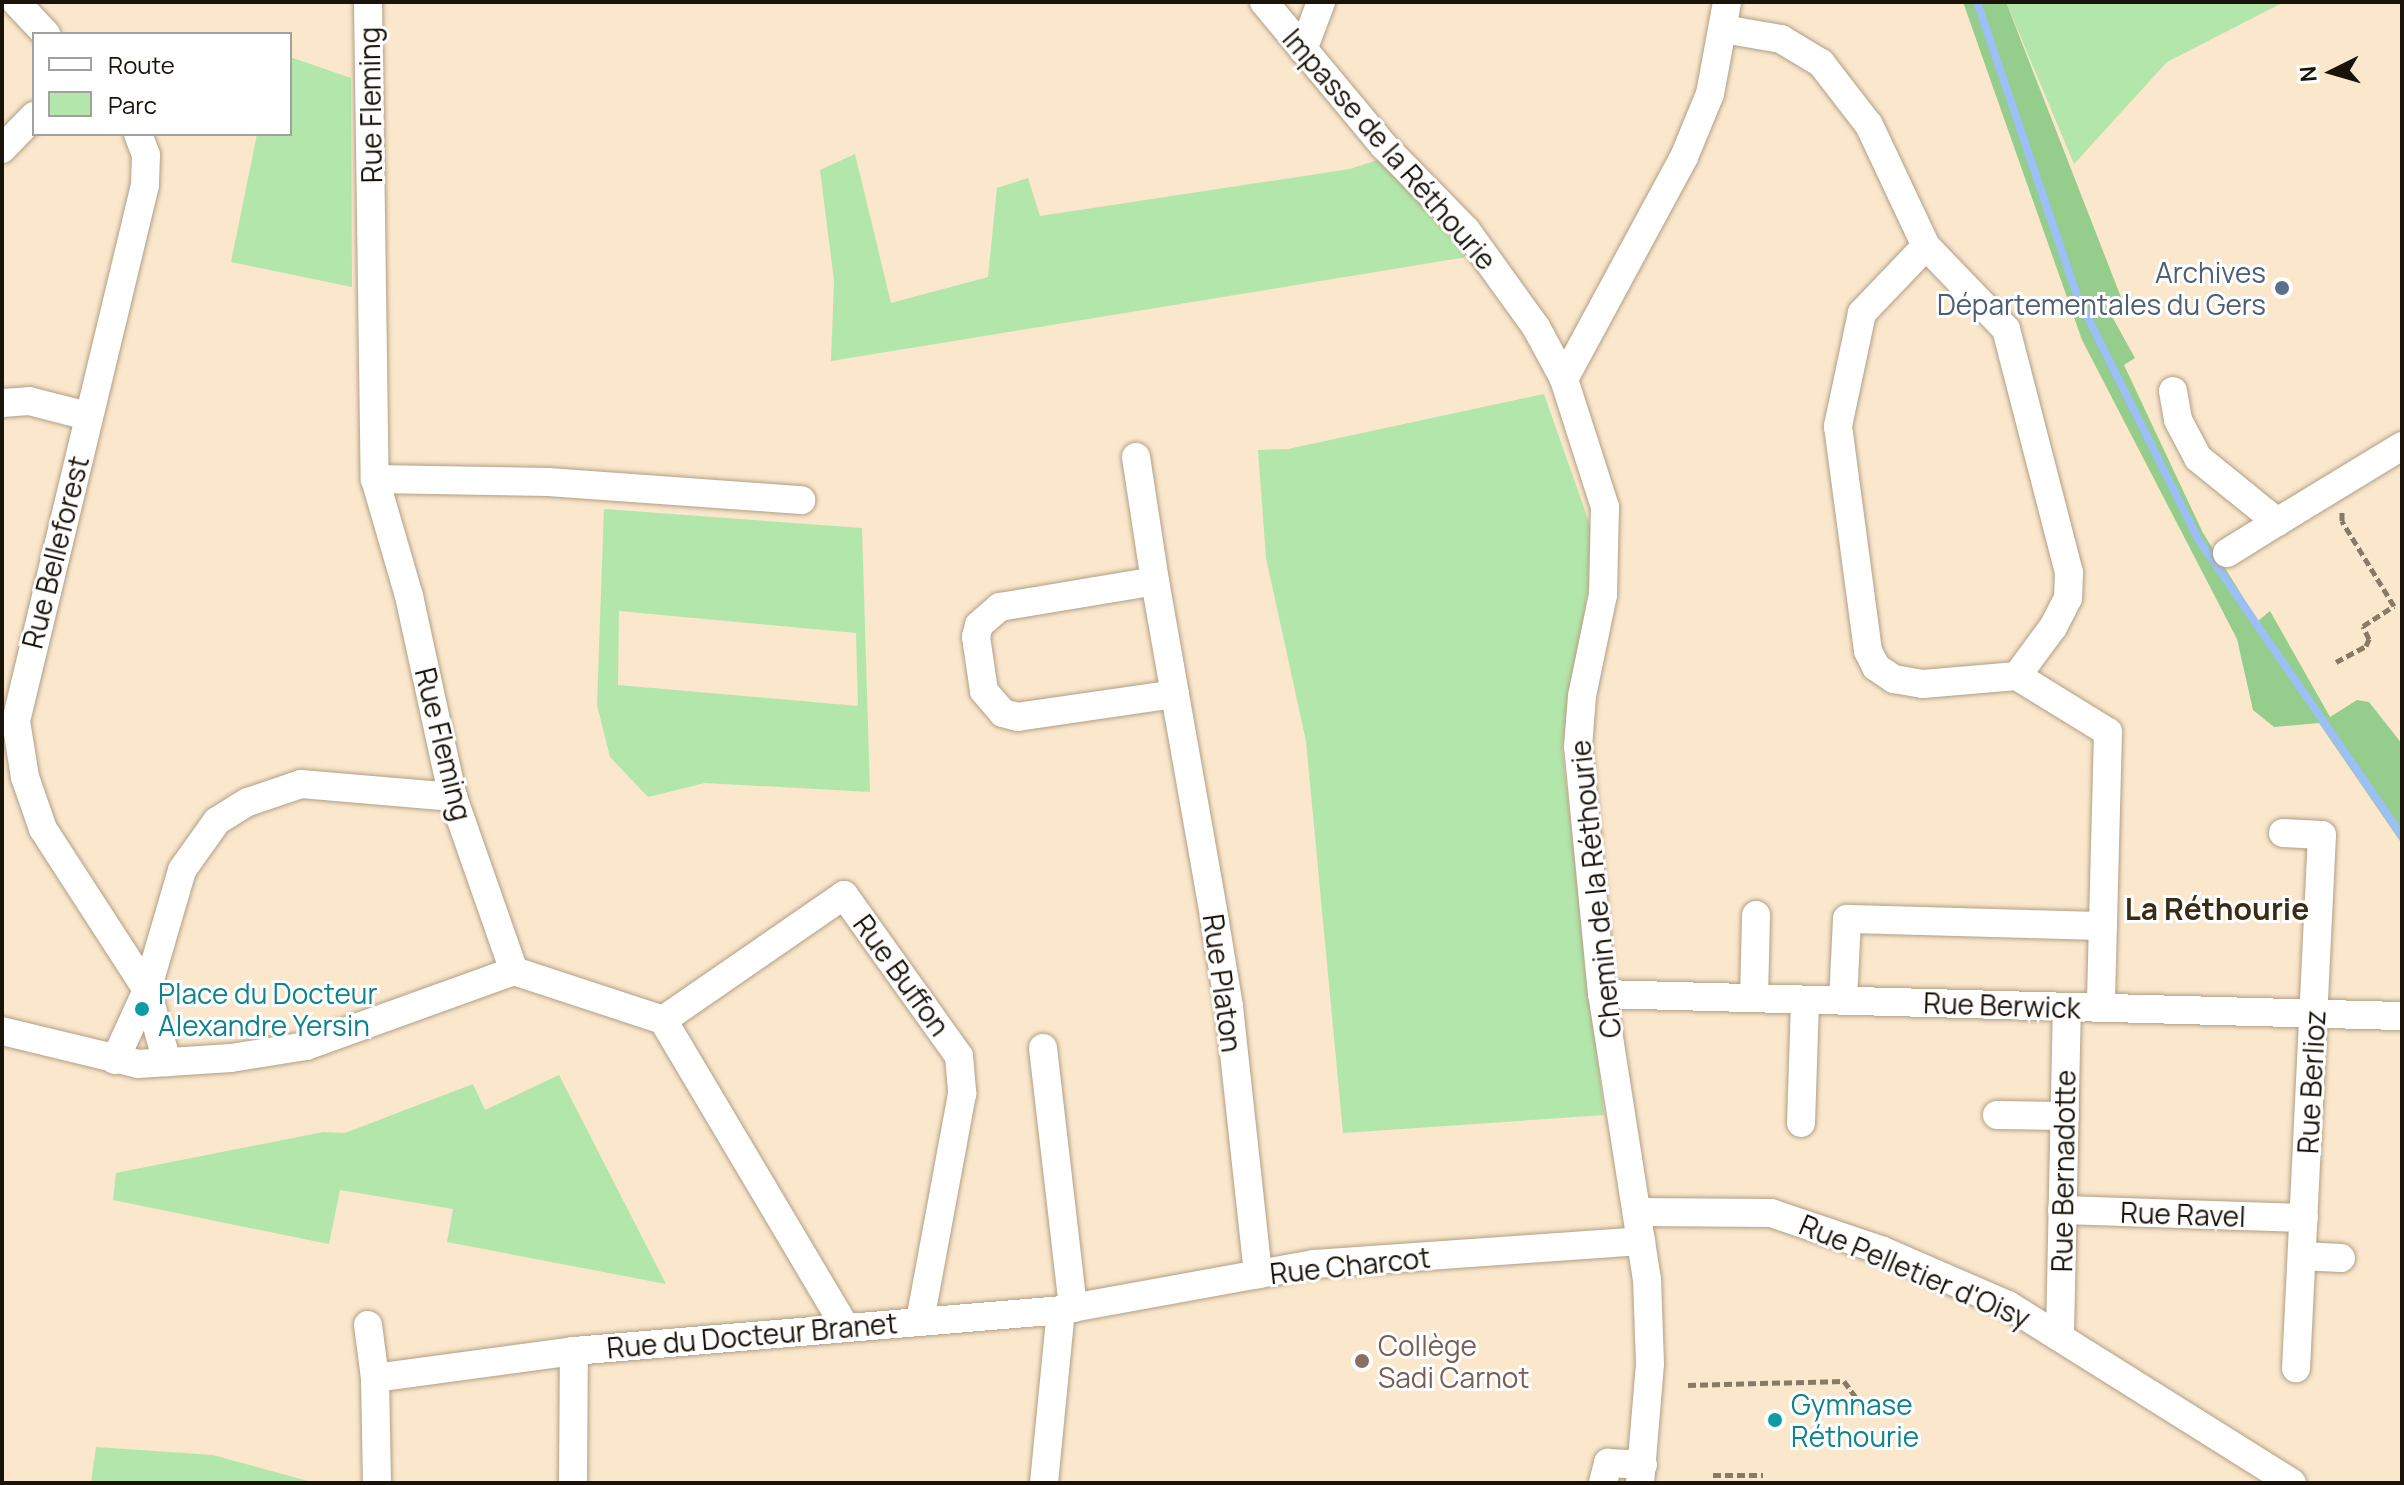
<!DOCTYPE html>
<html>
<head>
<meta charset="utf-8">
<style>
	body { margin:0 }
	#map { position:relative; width:2404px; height:1485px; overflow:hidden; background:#fae7cc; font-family:Manrope,sans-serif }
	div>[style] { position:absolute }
	.green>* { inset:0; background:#b3e6ab }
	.forest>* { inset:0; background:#95cd8c }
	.stream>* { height:8px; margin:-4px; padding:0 4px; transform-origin:4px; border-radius:4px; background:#9cbff5 }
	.path>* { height:5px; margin-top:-2.5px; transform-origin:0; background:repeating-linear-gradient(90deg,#877b68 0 8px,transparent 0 12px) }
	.roads { filter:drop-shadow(0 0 2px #b19f86) drop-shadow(0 0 2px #b19f86) }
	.minor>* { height:28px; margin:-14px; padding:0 14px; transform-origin:14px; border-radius:14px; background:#fff }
	.dots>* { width:22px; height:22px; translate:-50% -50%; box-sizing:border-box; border:4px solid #fff; border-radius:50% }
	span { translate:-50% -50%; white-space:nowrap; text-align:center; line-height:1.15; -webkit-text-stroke:6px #fff; paint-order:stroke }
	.street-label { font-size:28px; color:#1a1309 }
	.service-label { font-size:28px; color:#4e5e75 }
	.right { translate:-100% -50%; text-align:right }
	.culture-label { font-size:28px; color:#0d838f }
	.left { translate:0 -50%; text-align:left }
	.education-label { font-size:28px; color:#785e54 }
	.neighbourhood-label { font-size:30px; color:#3a2b15; font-weight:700 }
	.frame { position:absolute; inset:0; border:4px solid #1a1309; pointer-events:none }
	.legend { position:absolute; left:32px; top:32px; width:260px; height:104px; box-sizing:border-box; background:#fff; border:2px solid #a3a19d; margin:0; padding:10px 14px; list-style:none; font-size:24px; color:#1a1309 }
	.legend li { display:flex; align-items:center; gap:16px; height:40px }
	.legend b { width:40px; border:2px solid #a3a19d }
	.north { position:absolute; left:2292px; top:32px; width:80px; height:80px; -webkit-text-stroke:6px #fff; paint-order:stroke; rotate:265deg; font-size:22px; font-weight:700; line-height:32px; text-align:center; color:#1a1309 }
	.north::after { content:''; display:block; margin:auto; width:28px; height:36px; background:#1a1309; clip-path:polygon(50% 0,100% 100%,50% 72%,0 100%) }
</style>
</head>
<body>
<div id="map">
	<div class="green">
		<i style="clip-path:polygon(2006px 2px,2284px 2px,2167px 62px,2074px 164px)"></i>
		<i style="clip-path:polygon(290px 57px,351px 78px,352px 287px,231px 262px,257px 134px,290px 134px)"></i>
		<i style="clip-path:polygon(855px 154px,891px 303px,988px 277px,997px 188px,1028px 178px,1040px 216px,1350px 169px,1380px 159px,1467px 257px,831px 361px,834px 281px,820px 170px)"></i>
		<i style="clip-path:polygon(1544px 394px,1590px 525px,1594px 553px,1562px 748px,1604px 1115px,1343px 1133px,1306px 741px,1266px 558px,1258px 450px,1288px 449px)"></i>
		<i style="clip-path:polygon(evenodd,604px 509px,862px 528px,870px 792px,705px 783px,648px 797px,610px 757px,597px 705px,604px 509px,619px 611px,856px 633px,858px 706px,618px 685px,619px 611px)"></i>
		<i style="clip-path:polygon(559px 1075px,666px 1284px,447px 1242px,453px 1209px,340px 1190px,329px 1244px,113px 1200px,116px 1173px,323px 1132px,345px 1133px,473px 1084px,485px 1110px)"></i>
		<i style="clip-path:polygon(96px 1447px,213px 1455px,315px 1483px,91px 1483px)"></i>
	</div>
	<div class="forest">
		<i style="clip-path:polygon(1963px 2px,2006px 2px,2124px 305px,2110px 313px,2135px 358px,2124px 365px,2203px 533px,2258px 621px,2270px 611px,2330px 717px,2357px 700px,2369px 702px,2402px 744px,2402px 844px,2319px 723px,2274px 727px,2253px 710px,2237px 639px,2082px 340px)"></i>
	</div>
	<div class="stream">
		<i style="left:1977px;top:2px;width:313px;rotate:71.2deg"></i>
		<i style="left:2078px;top:298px;width:269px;rotate:63.5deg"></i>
		<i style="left:2198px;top:539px;width:360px;rotate:55.5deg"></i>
	</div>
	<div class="path">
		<i style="left:2336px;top:662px;width:34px;rotate:-28deg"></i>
		<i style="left:2366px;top:646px;width:8px;rotate:-67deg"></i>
		<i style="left:2369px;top:639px;width:14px;rotate:-115deg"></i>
		<i style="left:2363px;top:626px;width:37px;rotate:-33deg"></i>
		<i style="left:2394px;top:606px;width:100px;rotate:-121.5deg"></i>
		<i style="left:2342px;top:521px;width:11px;rotate:-90deg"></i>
		<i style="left:1688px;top:1385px;width:156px;rotate:-1.5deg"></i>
		<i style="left:1844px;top:1381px;width:36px;rotate:54deg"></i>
		<i style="left:1713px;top:1475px;width:50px"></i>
	</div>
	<div class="roads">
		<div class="minor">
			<i style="left:16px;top:2px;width:44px;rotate:46.8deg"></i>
			<i style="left:368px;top:2px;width:477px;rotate:89.2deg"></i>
			<i style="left:375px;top:479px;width:122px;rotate:73.8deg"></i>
			<i style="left:409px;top:596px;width:206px;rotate:77.7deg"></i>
			<i style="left:453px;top:797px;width:184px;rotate:70.7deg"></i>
			<i style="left:514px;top:971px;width:157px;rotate:18.2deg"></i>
			<i style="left:663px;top:1020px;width:356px;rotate:59.3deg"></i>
			<i style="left:1264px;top:2px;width:187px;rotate:50.2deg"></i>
			<i style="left:1384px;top:146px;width:117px;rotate:45.7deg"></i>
			<i style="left:1466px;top:230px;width:120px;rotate:54.2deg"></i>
			<i style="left:1536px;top:327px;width:59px;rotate:61.7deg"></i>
			<i style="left:1723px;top:29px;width:59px;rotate:9.8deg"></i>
			<i style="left:1781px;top:39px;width:47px;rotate:31deg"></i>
			<i style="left:1821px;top:63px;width:78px;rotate:52.3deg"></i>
			<i style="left:1869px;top:125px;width:134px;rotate:64.8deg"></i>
			<i style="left:1926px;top:246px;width:93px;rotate:133.7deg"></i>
			<i style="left:1862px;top:313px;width:116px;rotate:102deg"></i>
			<i style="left:1838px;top:426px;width:227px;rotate:82.4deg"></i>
			<i style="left:1868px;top:651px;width:18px;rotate:63deg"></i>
			<i style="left:1876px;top:667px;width:22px;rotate:34deg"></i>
			<i style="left:1894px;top:679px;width:29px;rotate:10deg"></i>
			<i style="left:1923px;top:684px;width:94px;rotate:-4.9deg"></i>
			<i style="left:2017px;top:676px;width:107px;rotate:31.6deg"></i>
			<i style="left:2108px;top:732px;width:276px;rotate:91.5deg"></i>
			<i style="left:1303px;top:50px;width:51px;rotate:-69.4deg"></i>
			<i style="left:138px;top:134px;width:22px;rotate:69deg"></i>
			<i style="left:146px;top:155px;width:30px;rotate:92deg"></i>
			<i style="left:145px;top:185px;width:551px;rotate:103.53deg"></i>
			<i style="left:16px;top:721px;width:57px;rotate:80.9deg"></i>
			<i style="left:25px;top:777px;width:55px;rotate:70.9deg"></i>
			<i style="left:43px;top:829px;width:192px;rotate:57.1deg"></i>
			<i style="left:147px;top:990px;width:75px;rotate:74.5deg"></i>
			<i style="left:2px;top:149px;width:46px;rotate:-45.9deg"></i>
			<i style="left:1926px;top:246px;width:115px;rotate:46.1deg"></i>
			<i style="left:2006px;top:329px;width:251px;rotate:75.5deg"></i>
			<i style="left:2069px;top:572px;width:26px;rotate:92deg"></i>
			<i style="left:2068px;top:598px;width:33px;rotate:117deg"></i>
			<i style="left:2053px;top:627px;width:61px;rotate:126.3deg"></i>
			<i style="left:2173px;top:391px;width:29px;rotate:80deg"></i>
			<i style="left:2178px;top:420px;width:43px;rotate:62.2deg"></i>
			<i style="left:2198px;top:458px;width:102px;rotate:39deg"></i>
			<i style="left:2277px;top:522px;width:146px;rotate:-31.3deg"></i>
			<i style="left:2px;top:403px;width:27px;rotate:-4deg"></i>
			<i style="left:29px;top:401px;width:61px;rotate:14.3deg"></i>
			<i style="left:1136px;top:457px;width:125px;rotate:81.3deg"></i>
			<i style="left:375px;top:479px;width:173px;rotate:1deg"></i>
			<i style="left:548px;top:482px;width:254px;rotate:4.1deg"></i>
			<i style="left:2227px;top:553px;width:59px;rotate:-31.8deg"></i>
			<i style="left:1175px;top:694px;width:159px;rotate:171.7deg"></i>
			<i style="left:1018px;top:717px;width:16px;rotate:-165deg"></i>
			<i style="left:1003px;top:713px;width:29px;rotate:-131deg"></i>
			<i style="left:984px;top:691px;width:55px;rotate:-98.4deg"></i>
			<i style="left:976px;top:637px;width:12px;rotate:-76deg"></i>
			<i style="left:979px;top:625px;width:28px;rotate:-41deg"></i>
			<i style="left:1000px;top:607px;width:157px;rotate:-9.5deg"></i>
			<i style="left:1155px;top:581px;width:346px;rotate:80deg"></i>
			<i style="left:1215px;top:922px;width:86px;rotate:80.6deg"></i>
			<i style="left:1229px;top:1007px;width:269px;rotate:83.8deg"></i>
			<i style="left:2283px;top:833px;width:39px;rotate:3deg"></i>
			<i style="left:2322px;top:835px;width:534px;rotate:92.79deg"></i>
			<i style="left:1602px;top:994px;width:800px;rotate:1.58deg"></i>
			<i style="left:1754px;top:998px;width:83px;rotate:-88.6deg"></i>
			<i style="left:1843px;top:1001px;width:82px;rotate:-87.2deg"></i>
			<i style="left:1847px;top:919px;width:256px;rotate:1.6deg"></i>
			<i style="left:663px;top:1020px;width:220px;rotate:-34.6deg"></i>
			<i style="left:844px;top:895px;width:198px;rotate:54.5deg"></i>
			<i style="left:959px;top:1056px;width:38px;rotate:85deg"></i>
			<i style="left:962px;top:1094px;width:231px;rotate:100.5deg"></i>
			<i style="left:2px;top:1031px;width:140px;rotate:13.6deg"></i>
			<i style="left:138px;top:1064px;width:93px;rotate:-3.7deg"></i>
			<i style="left:231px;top:1058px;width:76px;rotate:-9.1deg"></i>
			<i style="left:306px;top:1046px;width:221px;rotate:-19.8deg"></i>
			<i style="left:1043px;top:1048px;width:262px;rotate:83.4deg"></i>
			<i style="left:115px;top:1060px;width:77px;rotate:-65.4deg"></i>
			<i style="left:147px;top:990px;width:125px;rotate:-73.7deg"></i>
			<i style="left:182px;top:870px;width:60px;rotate:-54.5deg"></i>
			<i style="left:217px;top:821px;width:36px;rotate:-32deg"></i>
			<i style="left:248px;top:802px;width:56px;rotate:-18.8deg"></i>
			<i style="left:301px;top:784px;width:153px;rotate:4.9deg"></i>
			<i style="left:1997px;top:1115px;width:68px;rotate:0.8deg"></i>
			<i style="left:1801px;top:1123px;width:123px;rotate:-88.1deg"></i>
			<i style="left:2062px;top:1210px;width:242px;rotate:1.9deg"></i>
			<i style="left:1637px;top:1212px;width:134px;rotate:0.4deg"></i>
			<i style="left:1771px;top:1213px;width:118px;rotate:18.7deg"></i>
			<i style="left:1883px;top:1251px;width:136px;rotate:23.4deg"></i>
			<i style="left:2008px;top:1305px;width:335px;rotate:32.1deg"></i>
			<i style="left:2302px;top:1256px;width:39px;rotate:3deg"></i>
			<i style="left:368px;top:1325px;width:53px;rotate:82.5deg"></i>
			<i style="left:2060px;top:1335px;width:328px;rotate:-88.8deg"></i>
			<i style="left:377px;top:1483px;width:105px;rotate:-91.1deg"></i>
			<i style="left:375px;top:1378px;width:201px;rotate:-7.7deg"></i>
			<i style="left:573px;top:1483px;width:132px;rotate:-89.6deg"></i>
			<i style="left:574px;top:1351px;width:489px;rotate:-4.8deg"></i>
			<i style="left:1061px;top:1310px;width:257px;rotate:-10.3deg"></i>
			<i style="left:1314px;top:1264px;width:328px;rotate:-4deg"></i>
			<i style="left:1044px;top:1483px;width:174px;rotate:-84.4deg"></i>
			<i style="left:1603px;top:1483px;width:21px;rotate:-76deg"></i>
			<i style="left:1608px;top:1463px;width:35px;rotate:3deg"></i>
			<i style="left:1640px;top:1483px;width:119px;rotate:-85.2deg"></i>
			<i style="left:1650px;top:1364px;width:84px;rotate:-92deg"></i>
			<i style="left:1647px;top:1280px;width:290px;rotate:-98.9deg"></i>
			<i style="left:1602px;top:994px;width:248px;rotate:-95.5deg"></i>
			<i style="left:1578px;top:747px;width:51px;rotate:-85.5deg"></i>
			<i style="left:1582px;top:696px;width:103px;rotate:-78.3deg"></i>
			<i style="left:1603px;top:595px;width:88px;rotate:-88.7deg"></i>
			<i style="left:1605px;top:507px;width:134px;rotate:-107.8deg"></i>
			<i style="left:1564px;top:379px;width:252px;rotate:-61.6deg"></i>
			<i style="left:1684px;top:157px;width:68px;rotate:-67.6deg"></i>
			<i style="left:1710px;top:94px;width:94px;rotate:-79.5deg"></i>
		</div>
	</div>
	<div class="dots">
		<i style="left:2282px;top:288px;background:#5c6f8a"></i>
		<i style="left:142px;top:1009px;background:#0f9aa8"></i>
		<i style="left:1362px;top:1361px;background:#8d6e63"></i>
		<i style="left:1775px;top:1420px;background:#0f9aa8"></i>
	</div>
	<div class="street-label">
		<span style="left:370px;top:105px;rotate:-91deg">Rue Fleming</span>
		<span style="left:1390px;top:149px;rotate:49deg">Impasse de la Réthourie</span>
		<span style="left:55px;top:552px;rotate:-76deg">Rue Belleforest</span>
		<span style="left:444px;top:744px;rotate:76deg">Rue Fleming</span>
		<span style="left:1595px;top:889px;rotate:-96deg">Chemin de la Réthourie</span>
		<span style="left:902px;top:975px;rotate:54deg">Rue Buffon</span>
		<span style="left:1223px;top:983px;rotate:82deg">Rue Platon</span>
		<span style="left:2002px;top:1005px;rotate:2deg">Rue Berwick</span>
		<span style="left:2311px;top:1082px;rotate:-87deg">Rue Berlioz</span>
		<span style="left:2063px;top:1171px;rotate:-89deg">Rue Bernadotte</span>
		<span style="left:2183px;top:1214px;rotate:2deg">Rue Ravel</span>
		<span style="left:1350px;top:1265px;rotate:-6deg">Rue Charcot</span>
		<span style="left:1915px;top:1271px;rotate:23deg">Rue Pelletier d'Oisy</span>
		<span style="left:752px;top:1335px;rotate:-5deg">Rue du Docteur Branet</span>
	</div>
	<div class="service-label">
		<span class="right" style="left:2266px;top:288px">Archives<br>Départementales du Gers</span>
	</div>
	<div class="culture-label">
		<span class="left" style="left:158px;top:1009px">Place du Docteur<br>Alexandre Yersin</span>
		<span class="left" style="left:1791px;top:1420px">Gymnase<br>Réthourie</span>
	</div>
	<div class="education-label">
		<span class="left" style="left:1378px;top:1361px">Collège<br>Sadi Carnot</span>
	</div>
	<div class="neighbourhood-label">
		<span style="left:2217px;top:909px">La Réthourie</span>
	</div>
	<div class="frame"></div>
	<ul class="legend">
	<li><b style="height:10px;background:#fff"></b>Route</li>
	<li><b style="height:22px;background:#b3e6ab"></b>Parc</li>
	</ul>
	<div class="north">N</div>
</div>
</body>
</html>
